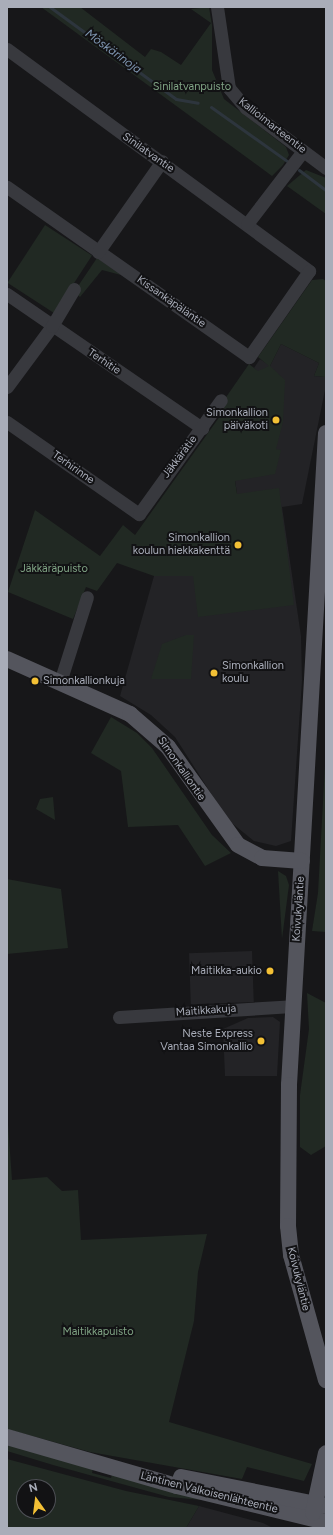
<!DOCTYPE html>
<html>
<head>
<meta charset="utf-8">
<style>
	body { margin:0 }
	#map { position:relative; width:333px; height:1535px; overflow:hidden; background:#171719; font-family:Figtree,sans-serif }
	div>[style] { position:absolute }
	.built>* { inset:0; background:#232326; transform-origin:0 0 }
	.green>* { inset:0; background:#212923; transform-origin:0 0 }
	.stream>* { height:3px; margin:-1.5px; padding:0 1.5px; transform-origin:1.5px; border-radius:1.5px; background:#2d353d }
	.minor>* { height:13px; margin:-6.5px; padding:0 6.5px; transform-origin:6.5px; border-radius:6.5px; background:#38393e }
	.major>* { height:16px; margin:-8px; padding:0 8px; transform-origin:8px; border-radius:8px; background:#54555d }
	.dots>* { width:11px; height:11px; translate:-50% -50%; box-sizing:border-box; border:2px solid #121214; border-radius:50% }
	span { translate:-50% -50%; white-space:nowrap; text-align:center; line-height:1.15; -webkit-text-stroke:4px #121214; paint-order:stroke }
	.park-label { font-size:11px; color:#80a485 }
	.street-label { font-size:11px; color:#a9adb9 }
	.poi-label { font-size:11px; color:#a9adb9 }
	.right { translate:-100% -50%; text-align:right }
	.left { translate:0 -50%; text-align:left }
	.water-label { font-size:12px; color:#8098b4; font-style:italic }
	.frame { position:absolute; inset:0; border:8px solid #a9adb9; pointer-events:none }
	.north { position:absolute; left:16px; top:1479px; width:40px; height:40px; box-sizing:border-box; background:#121214; border:1px solid #4e5056; border-radius:50%; rotate:346deg; font-size:11px; font-weight:700; line-height:16px; text-align:center; color:#a9adb9 }
	.north::after { content:''; display:block; margin:auto; width:14px; height:18px; background:#f3c035; clip-path:polygon(50% 0,100% 100%,50% 72%,0 100%) }
</style>
</head>
<body>
<div id="map">
	<div class="built">
		<i style="clip-path:polygon(281px 344px,319px 363px,314px 376px,326px 377px,326px 385px,302px 504px,282px 507px,301px 636px,302px 681px,291px 841px,276px 846px,254px 841px,228px 820px,175px 737px,151px 715px,120px 696px,154px 576px,193px 576px,237px 493px,228px 435px,248px 385px,258px 372px,254px 368px,260px 359px,270px 366px)"></i>
		<i style="left:252px;top:951px;width:51px;height:63px;rotate:88deg"></i>
		<i style="clip-path:polygon(273px 1017px,280px 1022px,277px 1076px,225px 1076px,223px 1029px,248px 1018px)"></i>
		<i style="clip-path:polygon(199px 1506px,263px 1523px,273px 1528px,186px 1528px)"></i>
	</div>
	<div class="green">
		<i style="clip-path:polygon(41px 7px,80px 7px,145px 57px,151px 49px,161px 52px,181px 65px,211px 23px,191px 9px,209px 7px,212px 25px,212px 70px,224px 99px,286px 147px,289px 155px,283px 165px,272px 176px)"></i>
		<i style="clip-path:polygon(306px 170px,326px 178px,326px 214px,287px 186px)"></i>
		<i style="left:45px;top:225px;width:56px;height:69px;rotate:33deg"></i>
		<i style="clip-path:polygon(97px 258px,121px 275px,102px 270px,80px 297px,74px 292px)"></i>
		<i style="clip-path:polygon(323px 279px,326px 281px,326px 377px,314px 376px,319px 363px,281px 344px,270px 366px,285px 380px,283px 422px,276px 449px,281px 450px,275px 474px,235px 481px,237px 494px,279px 488px,294px 605px,198px 617px,193px 576px,154px 576px,117px 563px,97px 591px,86px 587px,73px 619px,8px 592px,35px 510px,100px 556px,123px 525px,135px 535px,223px 412px,222px 403px,249px 364px,258px 371px,269px 366px,258px 357px,312px 280px)"></i>
		<i style="clip-path:polygon(186px 635px,194px 635px,191px 679px,151px 679px,162px 644px)"></i>
		<i style="clip-path:polygon(111px 717px,137px 733px,152px 748px,212px 835px,231px 853px,205px 866px,178px 825px,128px 827px,121px 771px,91px 753px)"></i>
		<i style="clip-path:polygon(326px 747px,326px 932px,312px 931px,318px 893px)"></i>
		<i style="clip-path:polygon(53px 797px,55px 820px,36px 809px,40px 799px)"></i>
		<i style="clip-path:polygon(278px 871px,286px 876px,289px 885px,282px 939px)"></i>
		<i style="clip-path:polygon(7px 879px,61px 889px,68px 948px,7px 954px)"></i>
		<i style="clip-path:polygon(307px 993px,326px 1003px,326px 1146px,311px 1155px,300px 1147px,300px 1095px,309px 1029px)"></i>
		<i style="clip-path:polygon(7px 1110px,12px 1180px,47px 1177px,62px 1191px,78px 1190px,81px 1240px,207px 1234px,198px 1272px,194px 1321px,169px 1422px,312px 1464px,304px 1481px,247px 1467px,242px 1479px,90px 1452px,7px 1429px)"></i>
		<i style="clip-path:polygon(7px 1443px,93px 1469px,92px 1473px,111px 1478px,112px 1474px,202px 1500px,169px 1497px,53px 1465px,7px 1451px)"></i>
		<i style="clip-path:polygon(evenodd,7px 1459px,126px 1491px,199px 1506px,186px 1528px,7px 1528px,7px 1459px,24px 1487px,48px 1487px,48px 1511px,24px 1511px,24px 1487px)"></i>
	</div>
	<div class="stream">
		<i style="left:50px;top:7px;width:156px;rotate:36.1deg"></i>
		<i style="left:176px;top:99px;width:22px;rotate:10deg"></i>
		<i style="left:211px;top:107px;width:93px;rotate:35.4deg"></i>
		<i style="left:299px;top:170px;width:34px;rotate:37deg"></i>
	</div>
	<div class="minor">
		<i style="left:217px;top:7px;width:82px;rotate:81.6deg"></i>
		<i style="left:229px;top:88px;width:26px;rotate:50deg"></i>
		<i style="left:246px;top:108px;width:100px;rotate:36.9deg"></i>
		<i style="left:7px;top:49px;width:375px;rotate:36.3deg"></i>
		<i style="left:309px;top:271px;width:105px;rotate:124.9deg"></i>
		<i style="left:249px;top:357px;width:296px;rotate:-144.9deg"></i>
		<i style="left:247px;top:224px;width:92px;rotate:-52.5deg"></i>
		<i style="left:98px;top:252px;width:111px;rotate:-54.9deg"></i>
		<i style="left:7px;top:294px;width:237px;rotate:34.5deg"></i>
		<i style="left:7px;top:387px;width:76px;rotate:-53.6deg"></i>
		<i style="left:52px;top:326px;width:43px;rotate:-59.3deg"></i>
		<i style="left:7px;top:422px;width:161px;rotate:34.9deg"></i>
		<i style="left:139px;top:514px;width:140px;rotate:-54.3deg"></i>
		<i style="left:60px;top:682px;width:89px;rotate:-72.4deg"></i>
		<i style="left:119px;top:1017px;width:173px;rotate:-3.6deg"></i>
	</div>
	<div class="major">
		<i style="left:326px;top:433px;width:653px;rotate:93.25deg"></i>
		<i style="left:289px;top:1085px;width:141px;rotate:90.4deg"></i>
		<i style="left:288px;top:1226px;width:29px;rotate:84deg"></i>
		<i style="left:291px;top:1255px;width:130px;rotate:74.4deg"></i>
		<i style="left:7px;top:659px;width:135px;rotate:24.1deg"></i>
		<i style="left:130px;top:714px;width:50px;rotate:41deg"></i>
		<i style="left:168px;top:747px;width:120px;rotate:54.5deg"></i>
		<i style="left:238px;top:845px;width:27px;rotate:28deg"></i>
		<i style="left:262px;top:858px;width:40px;rotate:4.3deg"></i>
		<i style="left:7px;top:1437px;width:177px;rotate:16.1deg"></i>
		<i style="left:177px;top:1486px;width:153px;rotate:13.6deg"></i>
		<i style="left:181px;top:1477px;width:148px;rotate:11.3deg"></i>
		<i style="left:313px;top:1513px;width:61px;rotate:-77.8deg"></i>
	</div>
	<div class="dots">
		<i style="left:276px;top:420px;background:#f3c035"></i>
		<i style="left:238px;top:545px;background:#f3c035"></i>
		<i style="left:214px;top:673px;background:#f3c035"></i>
		<i style="left:35px;top:681px;background:#f3c035"></i>
		<i style="left:270px;top:971px;background:#f3c035"></i>
		<i style="left:261px;top:1041px;background:#f3c035"></i>
	</div>
	<div class="park-label">
		<span style="left:192px;top:87px">Sinilatvanpuisto</span>
		<span style="left:54px;top:569px">Jäkkäräpuisto</span>
		<span style="left:98px;top:1332px">Maitikkapuisto</span>
	</div>
	<div class="street-label">
		<span style="left:272px;top:126px;rotate:38deg">Kallioimarteentie</span>
		<span style="left:148px;top:153px;rotate:35deg">Sinilatvantie</span>
		<span style="left:171px;top:302px;rotate:35deg">Kissankäpäläntie</span>
		<span style="left:104px;top:362px;rotate:34deg">Terhitie</span>
		<span style="left:180px;top:457px;rotate:-53deg">Jäkkärätie</span>
		<span style="left:73px;top:468px;rotate:35deg">Terhirinne</span>
		<span style="left:181px;top:769px;rotate:55deg">Simonkalliontie</span>
		<span style="left:299px;top:909px;rotate:-86deg">Koivukyläntie</span>
		<span style="left:206px;top:1011px;rotate:-4deg">Maitikkakuja</span>
		<span style="left:298px;top:1279px;rotate:76deg">Koivukyläntie</span>
		<span style="left:209px;top:1493px;rotate:14deg">Läntinen Valkoisenlähteentie</span>
	</div>
	<div class="poi-label">
		<span class="right" style="left:268px;top:420px">Simonkallion<br>päiväkoti</span>
		<span class="right" style="left:230px;top:545px">Simonkallion<br>koulun hiekkakenttä</span>
		<span class="left" style="left:222px;top:673px">Simonkallion<br>koulu</span>
		<span class="left" style="left:43px;top:681px">Simonkallionkuja</span>
		<span class="right" style="left:262px;top:971px">Maitikka-aukio</span>
		<span class="right" style="left:253px;top:1041px">Neste Express<br>Vantaa Simonkallio</span>
	</div>
	<div class="water-label">
		<span style="left:113px;top:52px;rotate:36deg">Möskärinoja</span>
	</div>
	<div class="frame"></div>
	<div class="north">N</div>
</div>
</body>
</html>
